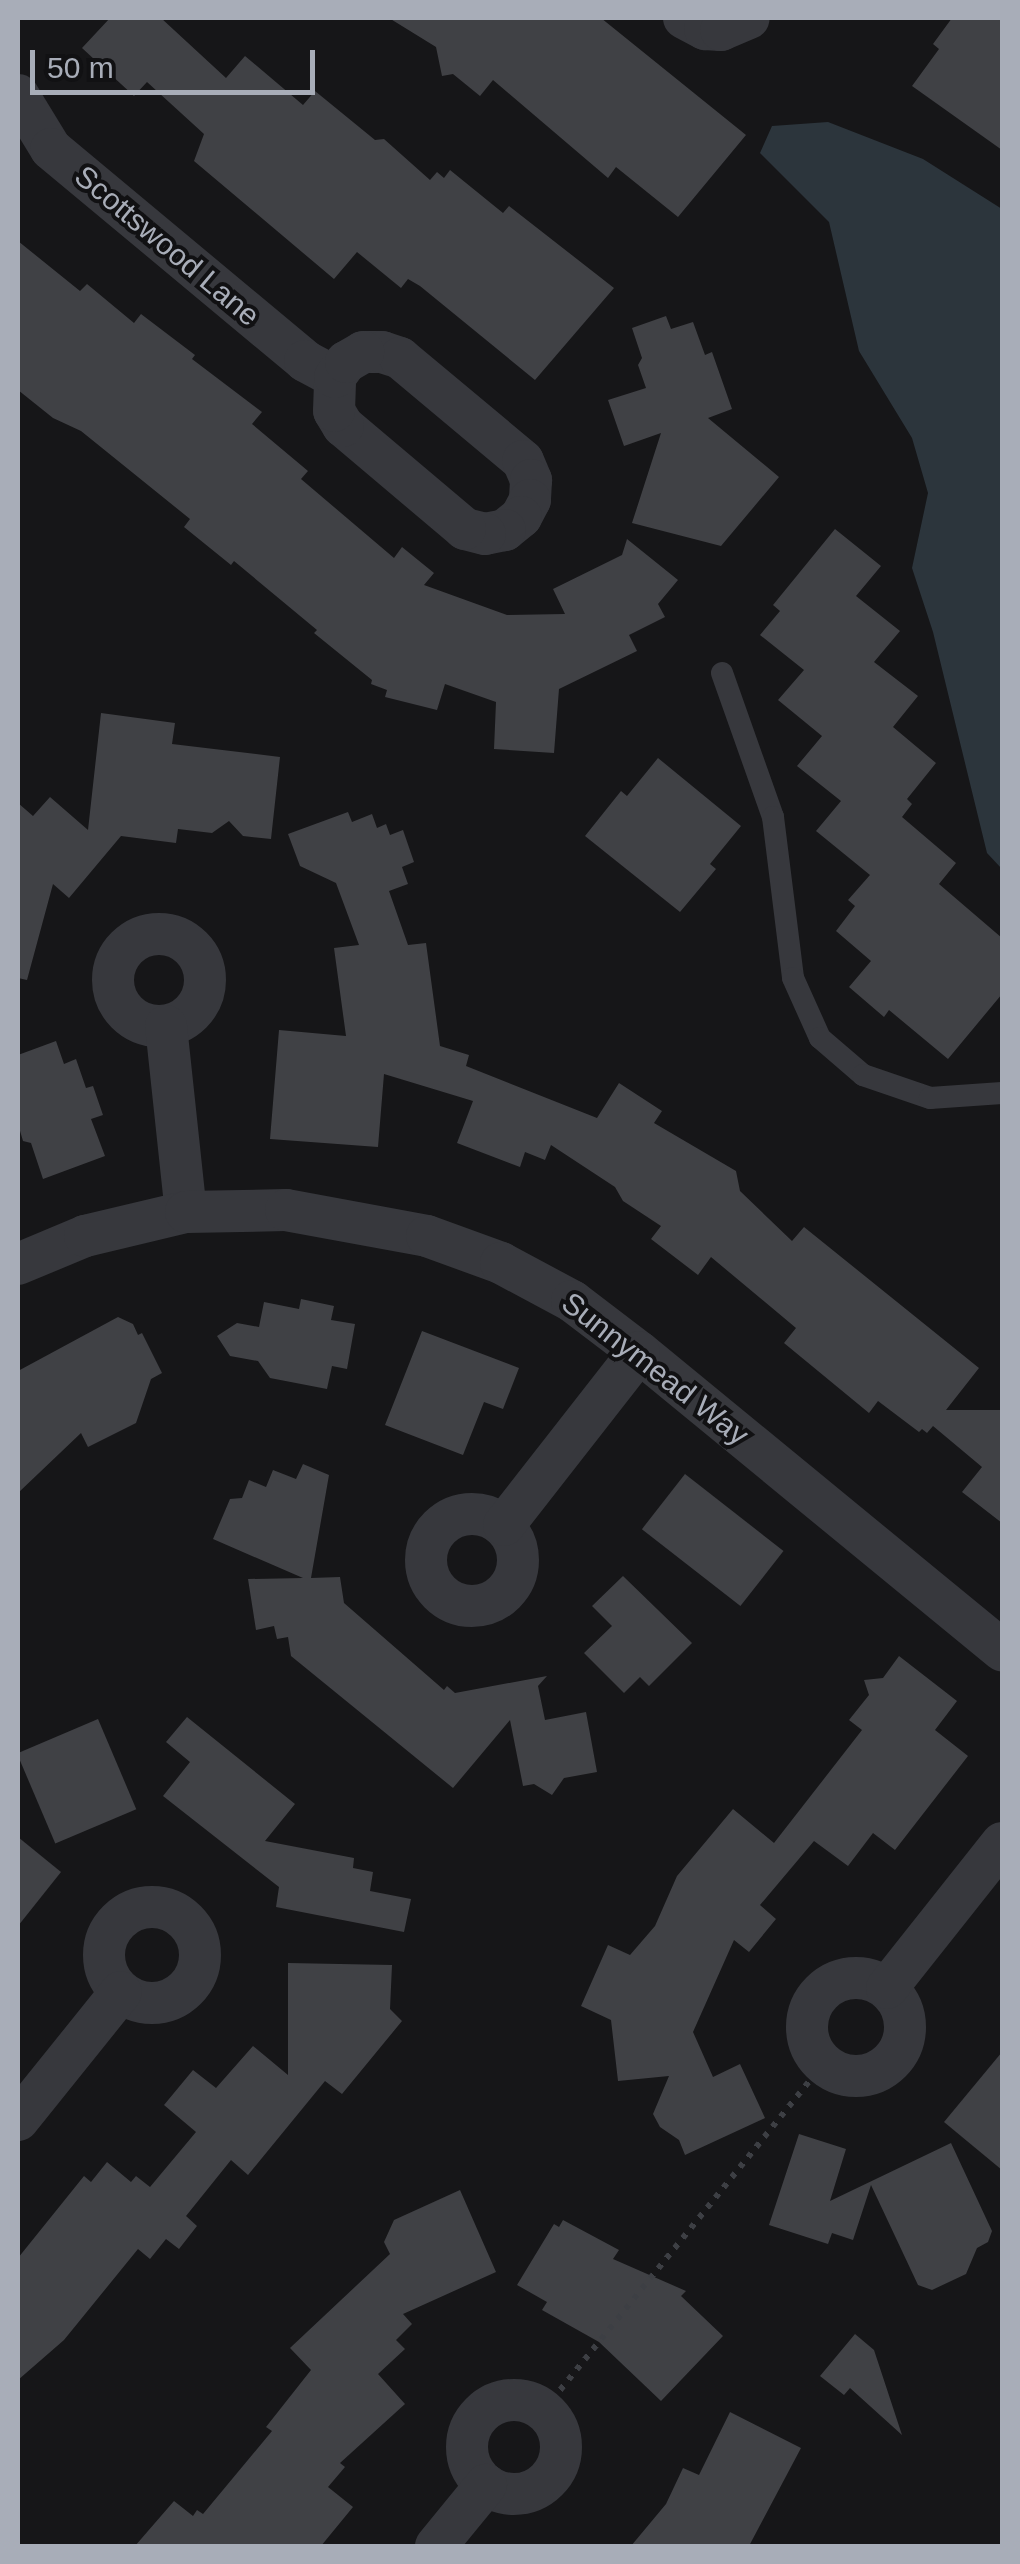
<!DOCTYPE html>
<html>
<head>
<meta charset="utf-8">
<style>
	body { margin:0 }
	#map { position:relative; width:1020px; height:2564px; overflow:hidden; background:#161618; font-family:Arial,sans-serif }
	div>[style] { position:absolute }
	.water>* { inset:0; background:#2c353c }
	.building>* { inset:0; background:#404145; transform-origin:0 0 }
	.path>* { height:6px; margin-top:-3px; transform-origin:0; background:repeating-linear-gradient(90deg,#3d3f44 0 5px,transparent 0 13px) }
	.service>* { height:22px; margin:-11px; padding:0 11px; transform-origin:11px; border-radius:11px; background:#37383d }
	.minor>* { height:42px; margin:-21px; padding:0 21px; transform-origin:21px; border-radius:21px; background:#37383d }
	.minor>.ring { margin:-21px; padding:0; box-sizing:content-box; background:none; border:42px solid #37383d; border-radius:50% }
	span { translate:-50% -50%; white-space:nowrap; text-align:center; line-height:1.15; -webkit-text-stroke:8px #111113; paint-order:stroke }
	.street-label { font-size:30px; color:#a8adb8 }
	.frame { position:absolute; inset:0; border:20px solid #a8adb8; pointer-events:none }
	.scale { position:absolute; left:30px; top:50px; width:285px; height:45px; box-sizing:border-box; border:5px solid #a8adb8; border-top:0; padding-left:12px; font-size:30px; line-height:35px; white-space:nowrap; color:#a8adb8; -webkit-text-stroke:8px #111113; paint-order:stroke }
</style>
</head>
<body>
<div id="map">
	<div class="water">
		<i style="clip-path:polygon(828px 122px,923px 159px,1002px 209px,1002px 869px,987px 853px,933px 632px,912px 568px,928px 493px,912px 438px,859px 351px,829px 222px,760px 153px,772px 126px)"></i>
	</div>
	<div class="building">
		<i style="clip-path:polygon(110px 18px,161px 18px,226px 78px,245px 56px,303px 105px,315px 91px,375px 140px,384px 139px,430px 180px,437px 172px,444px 178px,450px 170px,503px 213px,509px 206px,614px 288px,535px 380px,420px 286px,408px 279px,401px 288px,357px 252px,334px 279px,194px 161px,204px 134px,147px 82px,134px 96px,82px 48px)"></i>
		<i style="clip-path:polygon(389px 18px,601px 18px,746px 135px,678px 217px,616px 167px,608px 178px,493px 80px,480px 96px,453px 74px,442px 76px,436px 47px)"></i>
		<i style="clip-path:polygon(952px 18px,1002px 18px,1002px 150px,912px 86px,939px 49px,933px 44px)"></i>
		<i style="clip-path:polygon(18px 241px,80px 291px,87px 284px,134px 323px,141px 314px,195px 355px,192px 359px,262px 412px,252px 424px,308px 471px,301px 479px,394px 558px,402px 547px,434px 573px,424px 585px,507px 615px,565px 614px,553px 589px,622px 555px,627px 539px,678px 580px,658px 604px,665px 617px,629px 635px,637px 651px,559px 689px,554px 753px,494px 749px,496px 702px,445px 684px,437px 710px,385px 697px,387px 690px,371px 684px,372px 680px,314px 633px,317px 630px,234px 561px,231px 565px,184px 527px,190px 519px,81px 431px,53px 418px,18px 390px)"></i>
		<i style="clip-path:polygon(666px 316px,671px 329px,693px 322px,705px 355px,712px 352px,732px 409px,708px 418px,779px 477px,721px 546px,632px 523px,661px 433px,624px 446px,608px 400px,646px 388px,638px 365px,642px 358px,632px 328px)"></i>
		<i style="clip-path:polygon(835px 529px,881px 566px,856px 596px,900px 631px,874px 662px,918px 696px,893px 727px,936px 763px,907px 799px,912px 804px,902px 817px,956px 863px,939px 884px,1002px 938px,1002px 994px,948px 1059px,889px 1010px,884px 1017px,849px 987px,871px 961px,836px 931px,855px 906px,848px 900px,870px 875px,816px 831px,841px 801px,797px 766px,822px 736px,778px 700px,804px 670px,760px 635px,780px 611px,773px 605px)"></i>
		<i style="clip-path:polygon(101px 713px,175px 723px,172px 744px,280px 757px,271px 839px,243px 836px,229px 821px,212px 833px,178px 829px,176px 843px,121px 836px,69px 898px,53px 884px,27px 980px,18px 978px,18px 803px,33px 816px,50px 797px,88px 830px)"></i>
		<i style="clip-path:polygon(658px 758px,741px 826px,710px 864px,716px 869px,680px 912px,585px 836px,621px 791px,627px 796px)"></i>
		<i style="clip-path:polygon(348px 812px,352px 822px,372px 814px,377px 828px,386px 824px,390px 835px,403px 830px,414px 862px,402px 867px,408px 884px,389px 891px,408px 945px,426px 943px,440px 1046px,469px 1055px,466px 1066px,597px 1118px,619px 1083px,662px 1111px,654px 1123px,736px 1171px,740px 1191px,792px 1241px,804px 1227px,979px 1368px,946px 1410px,1002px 1410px,1002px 1523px,962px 1492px,982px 1467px,933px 1426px,927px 1433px,922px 1429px,919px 1432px,878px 1401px,869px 1413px,784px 1343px,796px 1328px,711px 1257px,698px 1275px,651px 1239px,661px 1226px,623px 1201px,615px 1187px,551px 1145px,545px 1160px,525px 1152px,520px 1167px,457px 1143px,473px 1101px,384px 1074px,378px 1147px,270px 1139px,279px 1030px,346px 1036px,334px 948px,359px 945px,336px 883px,300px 866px,288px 834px)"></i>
		<i style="clip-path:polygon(56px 1041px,64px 1064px,76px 1059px,86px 1088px,93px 1086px,103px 1115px,91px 1119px,105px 1156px,43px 1179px,31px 1143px,23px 1141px,18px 1124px,18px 1055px)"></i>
		<i style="clip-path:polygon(301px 1299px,334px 1306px,331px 1320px,355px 1324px,347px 1369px,332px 1366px,327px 1389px,270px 1378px,258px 1361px,230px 1356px,217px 1336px,237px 1323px,259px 1327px,264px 1302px,299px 1309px)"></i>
		<i style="clip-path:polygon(118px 1317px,133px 1324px,138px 1335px,142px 1333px,162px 1373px,151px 1379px,136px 1423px,88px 1447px,81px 1433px,18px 1493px,18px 1371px)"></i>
		<i style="clip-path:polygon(422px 1331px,519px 1368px,503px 1409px,484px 1402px,463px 1455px,385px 1425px)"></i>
		<i style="clip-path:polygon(303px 1464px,329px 1475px,311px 1578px,340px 1577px,344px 1603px,444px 1690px,447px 1686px,455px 1693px,547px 1676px,538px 1686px,545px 1720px,586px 1712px,597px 1772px,564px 1778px,552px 1795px,534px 1784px,523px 1786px,510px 1720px,453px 1788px,291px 1656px,288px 1637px,277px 1639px,274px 1626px,256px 1630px,248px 1579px,303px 1578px,213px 1539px,230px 1499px,242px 1498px,249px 1480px,266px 1487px,273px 1470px,296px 1479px)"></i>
		<i style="left:685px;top:1474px;width:125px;height:70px;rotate:38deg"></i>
		<i style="clip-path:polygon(623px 1576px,692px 1643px,649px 1686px,640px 1677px,624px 1693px,584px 1653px,612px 1626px,592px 1606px)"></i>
		<i style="clip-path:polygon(899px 1656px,957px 1701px,935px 1730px,968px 1756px,895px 1850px,873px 1833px,848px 1866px,814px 1841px,760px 1905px,776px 1919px,749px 1952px,734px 1940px,693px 2032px,713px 2077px,740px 2064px,765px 2118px,685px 2155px,679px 2140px,660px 2127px,653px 2114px,669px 2076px,618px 2081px,611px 2020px,581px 2006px,608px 1945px,630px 1955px,655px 1926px,677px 1876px,733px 1809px,774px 1843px,862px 1730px,849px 1720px,869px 1695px,864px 1680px,883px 1678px)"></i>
		<i style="clip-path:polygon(187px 1717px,295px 1804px,265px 1841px,354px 1858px,353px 1868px,373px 1872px,370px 1891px,411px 1899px,404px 1932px,276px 1907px,279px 1887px,163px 1796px,190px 1762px,166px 1742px)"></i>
		<i style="left:98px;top:1719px;width:98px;height:88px;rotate:67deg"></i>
		<i style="clip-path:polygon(18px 1837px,61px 1872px,18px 1926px)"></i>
		<i style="clip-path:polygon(288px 1963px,392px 1965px,390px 2009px,402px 2021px,342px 2094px,325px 2081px,248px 2175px,231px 2160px,186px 2216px,197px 2226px,179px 2249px,166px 2239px,150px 2259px,138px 2249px,64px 2340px,18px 2380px,18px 2258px,84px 2176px,91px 2182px,107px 2162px,131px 2182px,136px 2176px,150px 2187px,196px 2132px,164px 2105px,193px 2070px,216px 2088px,253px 2046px,288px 2075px)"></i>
		<i style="clip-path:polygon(1002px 2052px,1002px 2170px,944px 2122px)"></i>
		<i style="clip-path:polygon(799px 2134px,846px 2149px,830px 2201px,951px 2143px,992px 2231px,988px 2242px,977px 2248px,966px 2274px,932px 2290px,918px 2285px,871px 2185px,853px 2240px,832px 2233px,828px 2244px,769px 2225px)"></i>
		<i style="clip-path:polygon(460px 2190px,496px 2272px,403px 2314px,412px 2324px,396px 2340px,405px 2349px,378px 2374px,405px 2404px,340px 2463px,345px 2467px,328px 2487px,353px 2507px,321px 2546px,135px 2546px,174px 2501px,193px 2516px,197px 2510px,203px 2514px,272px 2431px,266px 2427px,311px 2370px,290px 2348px,390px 2254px,384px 2242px,394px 2220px)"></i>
		<i style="clip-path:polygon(563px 2220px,619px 2250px,613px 2259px,686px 2291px,681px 2296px,723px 2336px,661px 2401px,599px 2342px,542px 2310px,547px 2302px,517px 2285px,554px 2224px,559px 2227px)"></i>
		<i style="clip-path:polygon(855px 2334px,874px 2350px,902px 2435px,850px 2388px,844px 2395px,820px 2376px)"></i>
		<i style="clip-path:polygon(730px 2412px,801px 2448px,749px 2546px,631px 2546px,666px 2504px,683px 2468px,699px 2475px)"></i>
	</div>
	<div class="path">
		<i style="left:544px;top:2410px;width:444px;rotate:-51.1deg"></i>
	</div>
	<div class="service">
		<i style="left:722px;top:673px;width:153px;rotate:70.5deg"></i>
		<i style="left:773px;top:817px;width:162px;rotate:82.9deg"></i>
		<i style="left:793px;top:978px;width:66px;rotate:65.8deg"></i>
		<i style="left:820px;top:1038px;width:57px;rotate:40.7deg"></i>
		<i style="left:863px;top:1075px;width:71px;rotate:18.9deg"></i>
		<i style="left:930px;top:1098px;width:72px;rotate:-4deg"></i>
	</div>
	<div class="minor">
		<i style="left:684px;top:18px;width:24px;rotate:28deg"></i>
		<i style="left:705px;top:29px;width:16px;rotate:4deg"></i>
		<i style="left:721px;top:30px;width:30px;rotate:-23deg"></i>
		<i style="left:18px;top:95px;width:63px;rotate:58.6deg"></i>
		<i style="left:51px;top:149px;width:331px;rotate:39.8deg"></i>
		<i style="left:305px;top:361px;width:34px;rotate:28deg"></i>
		<i style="left:363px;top:352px;width:19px"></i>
		<i style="left:382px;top:352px;width:19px;rotate:18deg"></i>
		<i style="left:400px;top:358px;width:160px;rotate:39.9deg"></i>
		<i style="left:523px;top:461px;width:21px;rotate:67deg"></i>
		<i style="left:531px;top:480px;width:20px;rotate:93deg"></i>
		<i style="left:530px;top:500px;width:19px;rotate:118deg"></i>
		<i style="left:521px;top:517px;width:21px;rotate:141deg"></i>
		<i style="left:505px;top:530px;width:20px;rotate:169deg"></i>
		<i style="left:485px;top:534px;width:21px;rotate:-166deg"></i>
		<i style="left:465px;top:529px;width:160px;rotate:-139.8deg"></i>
		<i style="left:343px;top:426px;width:17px;rotate:-121deg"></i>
		<i style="left:334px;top:411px;width:34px;rotate:-88deg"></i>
		<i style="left:335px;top:377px;width:19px;rotate:-54deg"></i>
		<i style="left:346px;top:362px;width:20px;rotate:-30deg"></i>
		<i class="ring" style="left:113px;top:934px;width:50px;height:50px"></i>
		<i style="left:166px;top:1026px;width:187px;rotate:83.9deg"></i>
		<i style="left:18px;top:1264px;width:73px;rotate:-22.7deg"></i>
		<i style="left:85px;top:1236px;width:104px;rotate:-13.4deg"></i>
		<i style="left:186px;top:1212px;width:100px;rotate:-1.1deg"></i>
		<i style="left:286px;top:1210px;width:143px;rotate:10.4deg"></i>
		<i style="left:427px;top:1236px;width:79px;rotate:20deg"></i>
		<i style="left:501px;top:1263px;width:81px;rotate:28.2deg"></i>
		<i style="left:572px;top:1301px;width:84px;rotate:37.3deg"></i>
		<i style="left:639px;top:1352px;width:470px;rotate:39.4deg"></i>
		<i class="ring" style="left:426px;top:1514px;width:50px;height:50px"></i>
		<i style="left:504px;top:1525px;width:219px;rotate:-52deg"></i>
		<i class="ring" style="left:104px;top:1907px;width:54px;height:54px"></i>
		<i class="ring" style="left:807px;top:1978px;width:56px;height:56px"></i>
		<i style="left:887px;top:1988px;width:185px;rotate:-51.6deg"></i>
		<i style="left:18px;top:2120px;width:164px;rotate:-51.2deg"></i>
		<i class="ring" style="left:467px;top:2400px;width:52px;height:52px"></i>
		<i style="left:436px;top:2546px;width:79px;rotate:-50.7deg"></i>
	</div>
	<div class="street-label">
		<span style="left:167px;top:246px;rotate:40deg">Scottswood Lane</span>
		<span style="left:655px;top:1369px;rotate:38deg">Sunnymead Way</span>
	</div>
	<div class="frame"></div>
	<div class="scale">50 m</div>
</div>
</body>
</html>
